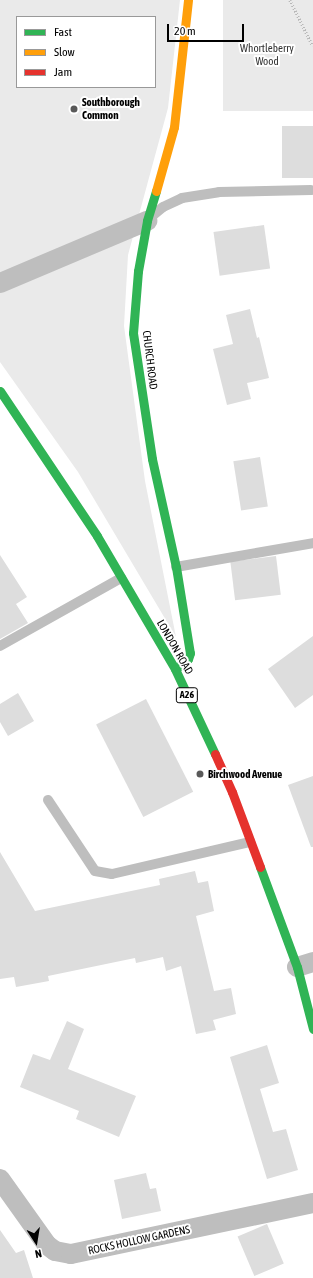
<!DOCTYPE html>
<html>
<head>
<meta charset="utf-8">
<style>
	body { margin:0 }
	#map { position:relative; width:313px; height:1278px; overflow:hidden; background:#fff; font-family:"Asap Condensed",sans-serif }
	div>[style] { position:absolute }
	.green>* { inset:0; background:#eaeaea; transform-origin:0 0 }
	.building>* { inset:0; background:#ddd; transform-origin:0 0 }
	.path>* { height:2.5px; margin-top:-1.25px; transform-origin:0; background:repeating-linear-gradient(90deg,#b8b8b8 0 1px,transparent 0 3px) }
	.lane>* { height:10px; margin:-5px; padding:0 5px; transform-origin:5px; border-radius:5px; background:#bebebe }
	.street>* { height:20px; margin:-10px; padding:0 10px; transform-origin:10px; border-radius:10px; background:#bebebe }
	.fast>* { height:9px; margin:-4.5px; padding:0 4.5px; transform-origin:4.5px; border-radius:4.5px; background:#30b455 }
	.slow>* { height:9px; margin:-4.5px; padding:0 4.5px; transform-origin:4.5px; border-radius:4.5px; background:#ff9f0a }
	.jam>* { height:9px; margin:-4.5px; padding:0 4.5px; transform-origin:4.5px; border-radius:4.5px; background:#e5322d }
	.dots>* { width:11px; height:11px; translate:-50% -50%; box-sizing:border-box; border:2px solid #fff; border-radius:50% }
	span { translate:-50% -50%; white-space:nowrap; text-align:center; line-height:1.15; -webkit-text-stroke:4px #fff; paint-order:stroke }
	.shield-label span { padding:1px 3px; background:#fff; border:1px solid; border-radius:3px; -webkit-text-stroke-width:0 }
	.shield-label { font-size:10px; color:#000; font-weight:700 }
	.park-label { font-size:11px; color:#303030 }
	.poi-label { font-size:11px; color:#000; font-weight:700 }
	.left { translate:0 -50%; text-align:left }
	.street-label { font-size:11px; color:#000 }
	.legend { position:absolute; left:16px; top:16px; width:140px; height:72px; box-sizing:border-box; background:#fff; border:1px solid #999; margin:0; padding:5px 7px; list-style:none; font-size:12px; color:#000 }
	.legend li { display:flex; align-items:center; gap:8px; height:20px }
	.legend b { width:20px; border:1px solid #999 }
	.north { position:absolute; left:16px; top:1222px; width:40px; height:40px; -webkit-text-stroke:3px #fff; paint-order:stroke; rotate:168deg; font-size:11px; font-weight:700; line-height:16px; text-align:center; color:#000 }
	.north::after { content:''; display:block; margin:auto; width:14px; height:18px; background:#000; clip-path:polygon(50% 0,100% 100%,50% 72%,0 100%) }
	.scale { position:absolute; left:167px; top:24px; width:77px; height:18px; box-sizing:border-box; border:2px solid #000; border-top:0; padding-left:5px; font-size:12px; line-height:14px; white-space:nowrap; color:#000; -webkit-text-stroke:3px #fff; paint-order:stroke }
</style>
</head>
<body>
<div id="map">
	<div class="green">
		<i style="clip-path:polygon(evenodd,0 0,180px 0,168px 108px,128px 255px,124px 326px,145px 481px,176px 637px,78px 472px,0 362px,0 0,17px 17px,155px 17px,155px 87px,17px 87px,17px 17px)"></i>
		<i style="left:223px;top:0;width:90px;height:111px"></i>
	</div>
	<div class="building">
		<i style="left:282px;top:126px;width:31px;height:52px"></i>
		<i style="left:264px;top:225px;width:44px;height:51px;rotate:82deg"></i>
		<i style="clip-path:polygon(250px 309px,257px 338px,259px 337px,269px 378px,247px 383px,251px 399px,227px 405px,213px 349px,233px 344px,226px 315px)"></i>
		<i style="left:260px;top:457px;width:50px;height:27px;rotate:81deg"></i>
		<i style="clip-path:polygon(0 555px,27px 597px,16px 604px,28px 623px,0 639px)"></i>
		<i style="left:276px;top:556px;width:39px;height:46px;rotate:83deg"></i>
		<i style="clip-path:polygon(313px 636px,313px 695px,295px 708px,268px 669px)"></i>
		<i style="clip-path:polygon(18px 693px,34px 721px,8px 736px,0 722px,0 704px)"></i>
		<i style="left:146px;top:699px;width:104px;height:56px;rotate:63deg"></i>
		<i style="clip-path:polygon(313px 776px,313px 847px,311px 847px,288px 785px)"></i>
		<i style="clip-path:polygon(0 852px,35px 911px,160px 885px,159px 879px,195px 871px,198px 883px,208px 881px,214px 911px,196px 916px,214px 991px,231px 988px,236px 1014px,213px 1020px,216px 1030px,196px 1034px,181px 966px,166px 971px,163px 957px,136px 963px,135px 958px,48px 976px,49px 981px,16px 987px,14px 977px,0 979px)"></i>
		<i style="clip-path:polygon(67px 1021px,84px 1029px,68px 1069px,136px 1096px,119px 1137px,76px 1119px,79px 1111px,20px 1087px,33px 1054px,50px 1060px)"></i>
		<i style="clip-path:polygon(267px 1045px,279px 1083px,260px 1089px,273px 1132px,286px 1129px,298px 1170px,267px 1179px,230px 1057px)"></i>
		<i style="clip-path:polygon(146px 1173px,150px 1189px,156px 1188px,161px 1211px,122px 1219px,114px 1180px)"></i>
		<i style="left:267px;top:1224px;width:43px;height:32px;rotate:67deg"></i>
		<i style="clip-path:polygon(0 1230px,16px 1253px,24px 1250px,33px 1278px,0 1278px)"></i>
	</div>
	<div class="path">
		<i style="left:290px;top:0;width:51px;rotate:63.4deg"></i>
	</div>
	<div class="lane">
		<i style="left:152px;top:216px;width:14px;rotate:-39deg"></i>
		<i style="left:163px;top:207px;width:21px;rotate:-25deg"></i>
		<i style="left:182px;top:198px;width:37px;rotate:-9deg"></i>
		<i style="left:219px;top:192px;width:92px;rotate:-1.2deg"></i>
		<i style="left:176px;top:567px;width:139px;rotate:-9.9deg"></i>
		<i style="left:0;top:646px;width:139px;rotate:-29.3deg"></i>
		<i style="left:48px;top:800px;width:85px;rotate:56.5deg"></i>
		<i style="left:95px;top:871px;width:17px;rotate:10deg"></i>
		<i style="left:112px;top:874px;width:142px;rotate:-13.1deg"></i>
	</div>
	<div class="street">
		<i style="left:0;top:283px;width:160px;rotate:-22.9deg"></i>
		<i style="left:297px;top:967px;width:17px;rotate:-17deg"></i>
		<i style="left:0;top:1179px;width:81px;rotate:54.5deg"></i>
		<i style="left:47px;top:1245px;width:10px;rotate:37deg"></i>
		<i style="left:55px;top:1251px;width:16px;rotate:11deg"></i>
		<i style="left:71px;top:1254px;width:247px;rotate:-11.9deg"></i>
	</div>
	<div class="fast">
		<i style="left:156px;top:191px;width:31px;rotate:107deg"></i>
		<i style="left:147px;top:221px;width:51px;rotate:100.2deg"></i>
		<i style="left:138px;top:271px;width:62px;rotate:94.6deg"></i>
		<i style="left:133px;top:333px;width:127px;rotate:81.4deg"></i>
		<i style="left:152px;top:459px;width:111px;rotate:77.5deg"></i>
		<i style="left:176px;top:567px;width:87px;rotate:80.8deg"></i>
		<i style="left:190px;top:653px;width:6px;rotate:108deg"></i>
		<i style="left:188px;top:659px;width:16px;rotate:142deg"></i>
		<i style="left:0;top:391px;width:174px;rotate:56.2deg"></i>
		<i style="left:97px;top:536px;width:154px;rotate:59.6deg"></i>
		<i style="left:175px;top:669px;width:94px;rotate:64.8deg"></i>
		<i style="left:260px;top:867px;width:107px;rotate:69.7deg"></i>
		<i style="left:297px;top:967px;width:64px;rotate:75.5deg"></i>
	</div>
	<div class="slow">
		<i style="left:156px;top:191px;width:66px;rotate:-74.3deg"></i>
		<i style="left:174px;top:127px;width:128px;rotate:-83.7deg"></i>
	</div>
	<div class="jam">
		<i style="left:215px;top:754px;width:42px;rotate:65.9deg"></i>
		<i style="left:232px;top:792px;width:80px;rotate:69.5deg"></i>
	</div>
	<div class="dots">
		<i style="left:74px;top:109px;background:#595959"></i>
		<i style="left:200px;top:774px;background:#595959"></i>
	</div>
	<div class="shield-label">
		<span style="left:187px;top:695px">A26</span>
	</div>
	<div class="park-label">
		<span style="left:267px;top:55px">Whortleberry<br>Wood</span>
	</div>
	<div class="poi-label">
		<span class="left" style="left:82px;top:109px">Southborough<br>Common</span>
		<span class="left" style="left:208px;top:774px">Birchwood Avenue</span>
	</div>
	<div class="street-label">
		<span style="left:150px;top:360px;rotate:83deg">CHURCH ROAD</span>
		<span style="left:175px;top:647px;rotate:60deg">LONDON ROAD</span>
		<span style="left:139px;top:1240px;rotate:-12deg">ROCKS HOLLOW GARDENS</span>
	</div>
	<ul class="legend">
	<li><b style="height:5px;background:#30b455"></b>Fast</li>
	<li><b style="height:5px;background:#ff9f0a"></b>Slow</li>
	<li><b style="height:5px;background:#e5322d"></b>Jam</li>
	</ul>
	<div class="north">N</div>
	<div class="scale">20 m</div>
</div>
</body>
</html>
